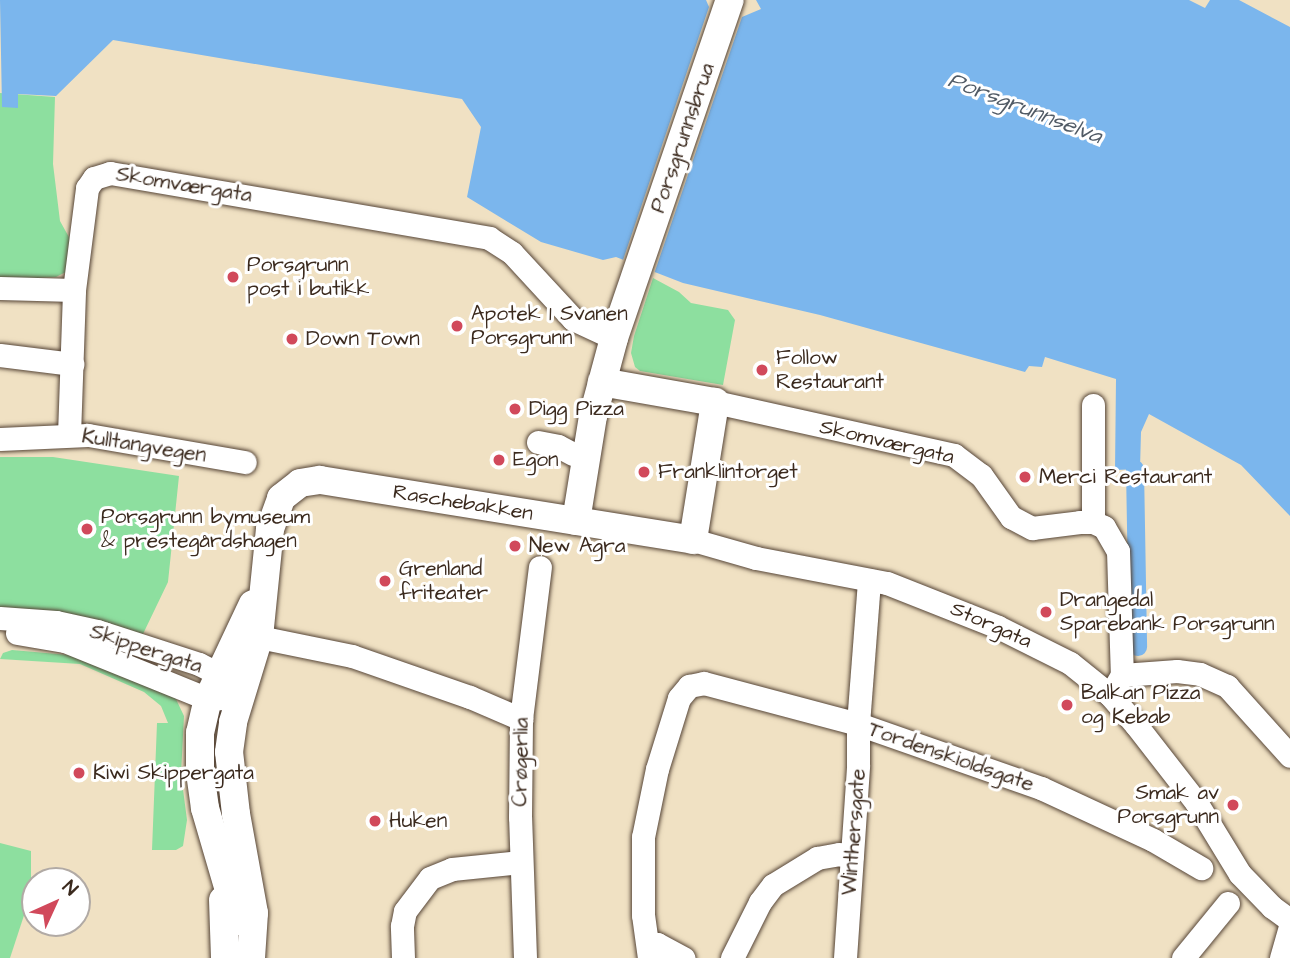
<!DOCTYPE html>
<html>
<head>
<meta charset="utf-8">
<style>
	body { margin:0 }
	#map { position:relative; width:1290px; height:958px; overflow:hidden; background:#f0e1c3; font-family:"Architects Daughter",sans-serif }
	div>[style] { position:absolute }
	.green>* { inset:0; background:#8ddf9f }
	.water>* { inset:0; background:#7bb6ed }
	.pier>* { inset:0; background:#f0e1c3 }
	.canal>* { height:18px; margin:-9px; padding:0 9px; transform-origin:9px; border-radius:9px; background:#7bb6ed }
	.roads { filter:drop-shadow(0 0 2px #564537) drop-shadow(0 0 2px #564537) }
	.minor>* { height:23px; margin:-11.5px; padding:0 11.5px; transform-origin:11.5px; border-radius:11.5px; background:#fff }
	.major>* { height:28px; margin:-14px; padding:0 14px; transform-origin:14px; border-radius:14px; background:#fff }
	.dots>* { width:19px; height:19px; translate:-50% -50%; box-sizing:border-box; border:4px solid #fff; border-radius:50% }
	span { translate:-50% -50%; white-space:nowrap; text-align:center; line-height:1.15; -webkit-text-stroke:6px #fff; paint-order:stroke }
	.street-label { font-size:21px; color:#3b2a1e }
	.poi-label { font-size:21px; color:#3b2a1e }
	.left { translate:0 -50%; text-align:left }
	.right { translate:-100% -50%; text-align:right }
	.water-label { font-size:23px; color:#515b66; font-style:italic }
	.north { position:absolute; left:21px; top:867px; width:70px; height:70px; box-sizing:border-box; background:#fff; border:2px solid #b1aaa5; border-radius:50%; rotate:45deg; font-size:19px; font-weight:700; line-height:28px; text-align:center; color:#3b2a1e }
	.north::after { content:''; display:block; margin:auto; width:24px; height:32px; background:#d1495b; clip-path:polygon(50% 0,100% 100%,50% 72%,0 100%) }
</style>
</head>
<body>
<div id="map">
	<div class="green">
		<i style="clip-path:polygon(0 93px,55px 97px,53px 164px,60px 221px,70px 239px,66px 272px,56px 277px,0 280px)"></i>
		<i style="clip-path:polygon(653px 278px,679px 292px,691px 303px,728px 310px,735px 320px,723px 385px,640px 371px,635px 367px,631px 353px,634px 336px)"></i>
		<i style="clip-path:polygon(0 457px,53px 457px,179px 476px,168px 582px,143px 634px,78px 617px,0 607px)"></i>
		<i style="clip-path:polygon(12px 650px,69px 655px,175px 697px,184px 716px,181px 774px,187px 820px,183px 846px,176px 850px,152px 850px,157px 723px,168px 723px,161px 706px,144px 692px,80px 664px,0 659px,3px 653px)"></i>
		<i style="clip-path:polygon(0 843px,31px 851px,31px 894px,10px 958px,0 958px)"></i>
	</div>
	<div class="water">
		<i style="clip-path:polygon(0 0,1189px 0,1205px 8px,1210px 0,1239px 0,1290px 27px,1290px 516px,1241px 465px,1149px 414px,1141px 432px,1140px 469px,1115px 470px,1116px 379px,1045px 357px,1042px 367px,1029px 366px,1025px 372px,820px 315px,683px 283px,616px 257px,603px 260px,541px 242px,467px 197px,481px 127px,462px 99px,113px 40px,56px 96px,18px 94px,18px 108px,2px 107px)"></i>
	</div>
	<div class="pier">
		<i style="clip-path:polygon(706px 0,756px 0,761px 9px,742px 17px,654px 274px,622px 263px,709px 7px)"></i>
	</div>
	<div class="canal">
		<i style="left:1135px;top:469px;width:178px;rotate:89deg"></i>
	</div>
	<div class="roads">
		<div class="minor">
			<i style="left:0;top:288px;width:74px;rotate:1.5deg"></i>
			<i style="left:0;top:355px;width:73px;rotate:7.1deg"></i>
			<i style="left:715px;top:402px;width:245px;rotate:12.5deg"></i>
			<i style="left:954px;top:455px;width:34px;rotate:37deg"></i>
			<i style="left:981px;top:475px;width:52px;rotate:54.5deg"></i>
			<i style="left:1011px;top:517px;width:24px;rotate:28deg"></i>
			<i style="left:1032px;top:528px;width:48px;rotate:-7.1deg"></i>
			<i style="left:1080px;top:522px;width:13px"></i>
			<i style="left:1093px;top:522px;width:12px;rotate:24deg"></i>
			<i style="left:1104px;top:527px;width:28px;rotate:60deg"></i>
			<i style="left:1118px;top:551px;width:124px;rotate:88.2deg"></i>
			<i style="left:1122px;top:675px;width:23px;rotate:121deg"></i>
			<i style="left:69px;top:435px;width:145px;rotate:-88deg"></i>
			<i style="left:74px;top:290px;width:103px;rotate:-82.7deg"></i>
			<i style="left:87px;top:188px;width:12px;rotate:-55deg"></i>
			<i style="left:94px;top:178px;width:17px;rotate:-17deg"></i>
			<i style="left:110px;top:173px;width:385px;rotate:9.7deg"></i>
			<i style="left:489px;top:238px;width:27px;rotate:33deg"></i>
			<i style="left:512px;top:253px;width:90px;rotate:47.3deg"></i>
			<i style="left:573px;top:319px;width:45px;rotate:24.9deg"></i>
			<i style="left:0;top:439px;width:88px;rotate:-2.6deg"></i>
			<i style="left:88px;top:435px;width:159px;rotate:9.8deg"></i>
			<i style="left:538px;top:442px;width:20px;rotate:11deg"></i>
			<i style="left:558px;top:446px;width:17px;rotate:28deg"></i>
			<i style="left:1093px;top:522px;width:117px;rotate:-90deg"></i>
			<i style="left:693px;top:540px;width:66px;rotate:15.9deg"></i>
			<i style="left:756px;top:558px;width:133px;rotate:10.8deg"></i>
			<i style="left:887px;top:583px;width:119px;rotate:21.6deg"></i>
			<i style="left:998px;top:627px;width:80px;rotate:26.6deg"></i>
			<i style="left:1070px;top:663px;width:51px;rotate:38.7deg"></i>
			<i style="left:1110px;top:695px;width:40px;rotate:49deg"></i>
			<i style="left:1136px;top:725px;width:98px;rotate:52.1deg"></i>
			<i style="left:1196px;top:802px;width:84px;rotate:58.6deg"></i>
			<i style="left:1240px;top:874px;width:46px;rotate:45.9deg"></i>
			<i style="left:1272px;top:907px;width:22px;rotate:36deg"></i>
			<i style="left:0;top:618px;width:56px;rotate:4.1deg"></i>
			<i style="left:56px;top:622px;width:42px;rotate:12.4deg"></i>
			<i style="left:97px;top:631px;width:107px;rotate:17.9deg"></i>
			<i style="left:199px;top:664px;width:22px;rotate:27deg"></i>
			<i style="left:219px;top:674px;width:18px;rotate:47deg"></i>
			<i style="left:17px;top:633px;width:49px;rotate:9.5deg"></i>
			<i style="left:65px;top:641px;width:154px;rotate:22.1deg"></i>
			<i style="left:208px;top:699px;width:15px;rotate:-4deg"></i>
			<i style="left:259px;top:637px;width:95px;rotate:11.5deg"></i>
			<i style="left:352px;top:656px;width:125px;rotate:19.2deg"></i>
			<i style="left:470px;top:697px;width:56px;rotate:23.3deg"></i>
			<i style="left:1122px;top:675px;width:55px;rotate:-4.2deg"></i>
			<i style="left:1177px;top:671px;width:23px;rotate:7deg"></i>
			<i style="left:1200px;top:674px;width:30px;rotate:24deg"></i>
			<i style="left:1227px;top:686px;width:94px;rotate:48deg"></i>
			<i style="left:648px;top:943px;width:9px;rotate:6deg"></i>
			<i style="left:657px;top:944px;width:30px;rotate:28deg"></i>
			<i style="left:403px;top:958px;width:32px;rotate:-92deg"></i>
			<i style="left:402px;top:926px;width:15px;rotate:-79deg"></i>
			<i style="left:405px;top:911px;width:41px;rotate:-52.9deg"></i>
			<i style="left:430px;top:878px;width:24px;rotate:-22deg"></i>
			<i style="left:452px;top:869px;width:69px;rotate:-5.8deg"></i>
			<i style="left:525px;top:958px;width:141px;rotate:-92deg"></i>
			<i style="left:520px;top:817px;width:98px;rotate:-89.4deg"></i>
			<i style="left:521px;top:719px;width:153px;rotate:-82.9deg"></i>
			<i style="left:649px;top:958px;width:43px;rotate:-97.9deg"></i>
			<i style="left:643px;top:915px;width:78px;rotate:-90deg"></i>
			<i style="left:643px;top:837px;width:69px;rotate:-78.4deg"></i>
			<i style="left:657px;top:769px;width:74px;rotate:-72.8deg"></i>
			<i style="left:679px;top:698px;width:16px;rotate:-50deg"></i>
			<i style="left:689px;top:686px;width:15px;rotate:-11deg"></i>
			<i style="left:704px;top:683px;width:159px;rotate:14.9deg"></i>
			<i style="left:858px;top:724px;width:194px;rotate:19.3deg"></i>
			<i style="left:1041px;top:788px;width:123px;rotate:24.9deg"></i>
			<i style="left:1153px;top:840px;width:56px;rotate:30.3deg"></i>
			<i style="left:732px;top:958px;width:63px;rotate:-63.4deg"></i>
			<i style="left:760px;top:902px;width:21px;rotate:-53deg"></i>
			<i style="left:773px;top:885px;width:52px;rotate:-31.5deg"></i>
			<i style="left:817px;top:858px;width:22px;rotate:-10deg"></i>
			<i style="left:839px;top:854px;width:13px;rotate:13deg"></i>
			<i style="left:845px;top:958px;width:193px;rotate:-86.1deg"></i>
			<i style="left:858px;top:765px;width:41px;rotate:-90deg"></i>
			<i style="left:858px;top:724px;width:144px;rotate:-85.6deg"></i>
			<i style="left:1183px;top:958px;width:71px;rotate:-50.7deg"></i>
			<i style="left:1281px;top:958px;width:33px;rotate:-74deg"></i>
		</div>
		<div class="major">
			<i style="left:576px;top:521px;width:106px;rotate:-80.8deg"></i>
			<i style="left:593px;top:416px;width:81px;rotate:-74.9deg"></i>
			<i style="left:614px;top:338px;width:357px;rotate:-71.1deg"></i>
			<i style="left:223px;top:900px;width:58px;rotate:88deg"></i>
			<i style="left:238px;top:921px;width:118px;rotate:-106.3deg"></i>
			<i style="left:205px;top:808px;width:36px;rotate:-98deg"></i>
			<i style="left:200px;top:772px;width:39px;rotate:-90deg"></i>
			<i style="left:200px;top:733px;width:35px;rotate:-77deg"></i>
			<i style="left:208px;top:699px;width:105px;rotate:-64.7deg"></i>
			<i style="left:251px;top:958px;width:45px;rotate:-86.2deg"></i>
			<i style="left:254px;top:913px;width:101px;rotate:-100.3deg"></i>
			<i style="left:236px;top:814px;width:62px;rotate:-96.4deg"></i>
			<i style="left:229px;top:752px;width:30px;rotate:-82deg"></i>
			<i style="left:233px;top:722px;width:89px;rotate:-73deg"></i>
			<i style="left:259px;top:637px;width:109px;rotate:-84.2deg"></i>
			<i style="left:270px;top:529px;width:33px;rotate:-70deg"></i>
			<i style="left:281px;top:498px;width:24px;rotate:-38deg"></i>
			<i style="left:300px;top:483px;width:20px;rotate:-9deg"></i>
			<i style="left:320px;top:480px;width:378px;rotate:9.1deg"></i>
			<i style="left:693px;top:540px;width:140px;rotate:-80.9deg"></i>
			<i style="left:715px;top:402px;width:115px;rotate:-170deg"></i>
		</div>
	</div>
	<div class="dots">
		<i style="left:233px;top:277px;background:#d1495b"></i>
		<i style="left:457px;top:326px;background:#d1495b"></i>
		<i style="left:292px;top:339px;background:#d1495b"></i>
		<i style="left:762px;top:370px;background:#d1495b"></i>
		<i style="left:515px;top:409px;background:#d1495b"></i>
		<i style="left:499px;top:460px;background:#d1495b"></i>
		<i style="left:644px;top:472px;background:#d1495b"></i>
		<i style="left:1025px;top:477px;background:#d1495b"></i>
		<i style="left:87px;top:529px;background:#d1495b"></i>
		<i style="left:515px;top:546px;background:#d1495b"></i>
		<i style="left:385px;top:581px;background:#d1495b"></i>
		<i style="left:1046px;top:612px;background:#d1495b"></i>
		<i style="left:1067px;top:705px;background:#d1495b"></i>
		<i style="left:79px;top:773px;background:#d1495b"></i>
		<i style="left:1233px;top:805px;background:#d1495b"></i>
		<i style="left:375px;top:821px;background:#d1495b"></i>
	</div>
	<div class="street-label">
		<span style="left:683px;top:138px;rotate:-71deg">Porsgrunnsbrua</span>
		<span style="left:184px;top:185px;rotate:9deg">Skomværgata</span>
		<span style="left:887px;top:442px;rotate:13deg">Skomværgata</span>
		<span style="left:144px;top:446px;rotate:9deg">Kulltangvegen</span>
		<span style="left:463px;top:503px;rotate:9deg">Raschebakken</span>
		<span style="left:991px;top:625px;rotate:24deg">Storgata</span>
		<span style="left:146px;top:649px;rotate:18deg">Skippergata</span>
		<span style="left:951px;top:757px;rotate:19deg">Tordenskioldsgate</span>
		<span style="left:521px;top:762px;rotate:-89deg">Crøgerlia</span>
		<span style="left:854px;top:832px;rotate:-86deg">Winthersgate</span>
	</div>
	<div class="poi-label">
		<span class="left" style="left:247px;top:277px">Porsgrunn<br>post i butikk</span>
		<span class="left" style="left:471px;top:326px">Apotek 1 Svanen<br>Porsgrunn</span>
		<span class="left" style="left:306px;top:339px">Down Town</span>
		<span class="left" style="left:776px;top:370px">Follow<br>Restaurant</span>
		<span class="left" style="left:529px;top:409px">Digg Pizza</span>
		<span class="left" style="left:513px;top:460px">Egon</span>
		<span class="left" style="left:658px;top:472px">Franklintorget</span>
		<span class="left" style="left:1039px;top:477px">Merci Restaurant</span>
		<span class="left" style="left:101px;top:529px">Porsgrunn bymuseum<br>&amp; prestegårdshagen</span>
		<span class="left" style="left:529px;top:546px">New Agra</span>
		<span class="left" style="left:399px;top:581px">Grenland<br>friteater</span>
		<span class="left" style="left:1060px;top:612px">Drangedal<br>Sparebank Porsgrunn</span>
		<span class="left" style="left:1081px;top:705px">Balkan Pizza<br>og Kebab</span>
		<span class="left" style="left:93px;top:773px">Kiwi Skippergata</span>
		<span class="right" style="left:1219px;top:805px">Smak av<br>Porsgrunn</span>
		<span class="left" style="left:389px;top:821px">Huken</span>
	</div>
	<div class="water-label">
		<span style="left:1025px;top:108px;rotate:21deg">Porsgrunnselva</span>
	</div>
	<div class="north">N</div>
</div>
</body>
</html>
